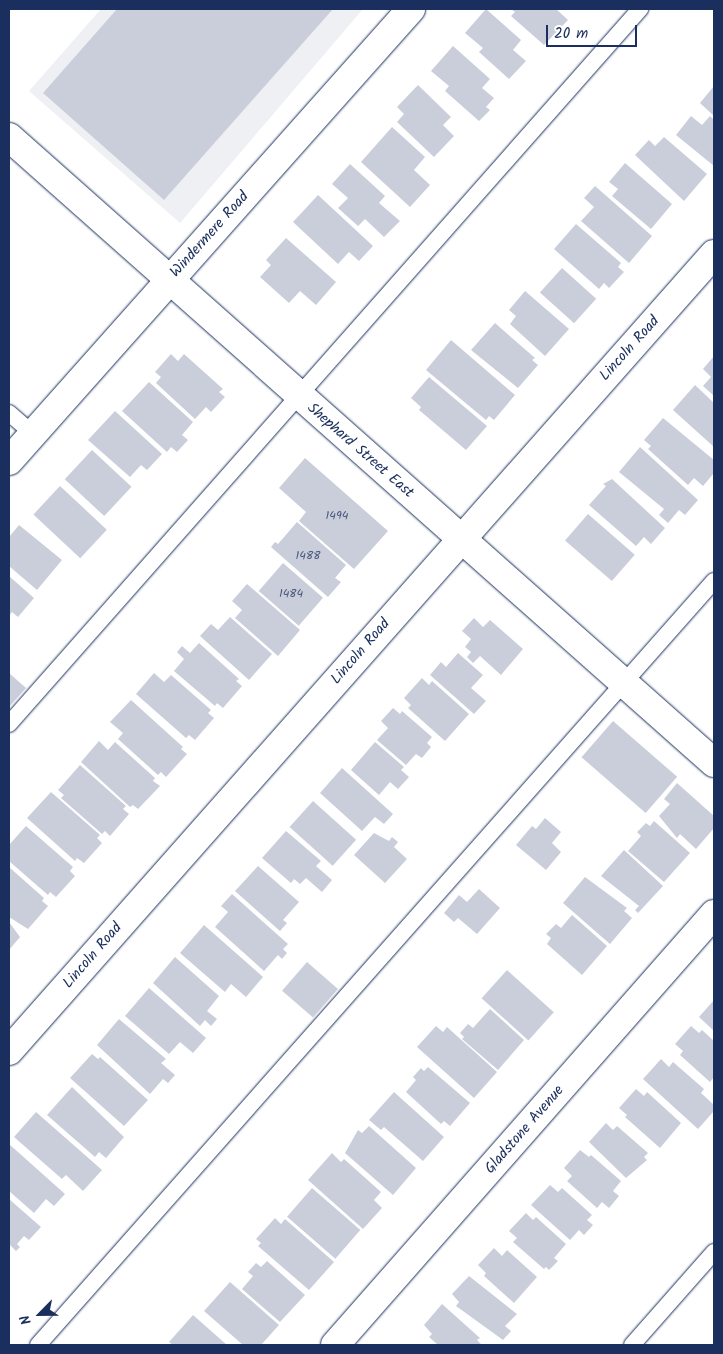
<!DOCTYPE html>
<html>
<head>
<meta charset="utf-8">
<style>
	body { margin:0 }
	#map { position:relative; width:723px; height:1354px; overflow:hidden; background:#fff; font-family:Kalam,sans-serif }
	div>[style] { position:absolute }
	.built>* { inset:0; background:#eff0f4 }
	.building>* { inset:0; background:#caceda; transform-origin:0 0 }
	.roads { filter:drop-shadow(0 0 1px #1b2f5e) drop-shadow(0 0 1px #1b2f5e) }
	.lane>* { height:16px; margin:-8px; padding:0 8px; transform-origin:8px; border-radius:8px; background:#fff }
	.street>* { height:28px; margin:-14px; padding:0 14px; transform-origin:14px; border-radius:14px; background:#fff }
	span { translate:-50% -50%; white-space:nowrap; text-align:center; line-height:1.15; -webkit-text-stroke:4.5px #fff; paint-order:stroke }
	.number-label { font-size:12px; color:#47577d }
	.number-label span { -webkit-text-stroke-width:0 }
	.street-label { font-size:15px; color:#1b2f5e }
	.frame { position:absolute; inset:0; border:10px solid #1b2f5e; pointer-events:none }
	.north { position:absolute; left:15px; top:1289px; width:50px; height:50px; -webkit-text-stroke:4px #fff; paint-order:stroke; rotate:247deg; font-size:14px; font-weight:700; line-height:20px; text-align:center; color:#1b2f5e }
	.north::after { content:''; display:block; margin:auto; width:18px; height:22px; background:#1b2f5e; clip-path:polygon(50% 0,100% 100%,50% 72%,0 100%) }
	.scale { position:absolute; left:546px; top:25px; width:91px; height:22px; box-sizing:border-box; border:2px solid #1b2f5e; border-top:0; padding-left:6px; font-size:15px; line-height:18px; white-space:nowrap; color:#1b2f5e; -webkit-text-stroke:4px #fff; paint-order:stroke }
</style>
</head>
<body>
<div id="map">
	<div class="built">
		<i style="clip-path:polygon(101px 9px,363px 9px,180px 223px,29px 91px)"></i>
	</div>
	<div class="building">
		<i style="clip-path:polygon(117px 9px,333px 9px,164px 200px,43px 93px)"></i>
		<i style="clip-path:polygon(486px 9px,521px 40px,513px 50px,526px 61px,509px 79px,479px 52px,483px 48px,465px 33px)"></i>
		<i style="clip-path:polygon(511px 9px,556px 9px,568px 20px,544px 45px,511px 16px,515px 12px)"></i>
		<i style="clip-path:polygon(453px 46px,490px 79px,482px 88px,494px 98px,486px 107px,490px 110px,479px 121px,445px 91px,449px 86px,431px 71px)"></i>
		<i style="clip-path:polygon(418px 85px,451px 117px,443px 125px,454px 136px,434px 157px,397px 122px,404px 114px,397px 107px)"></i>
		<i style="clip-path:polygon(714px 86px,714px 116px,700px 103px)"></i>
		<i style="clip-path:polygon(691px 116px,702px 125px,710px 116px,714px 120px,714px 166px,676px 135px)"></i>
		<i style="clip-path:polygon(392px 127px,425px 157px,414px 170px,430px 185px,410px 207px,361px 162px)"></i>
		<i style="clip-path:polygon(664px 137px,707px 174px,684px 201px,635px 155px,649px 140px,655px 146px)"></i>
		<i style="clip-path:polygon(625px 163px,672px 204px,651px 229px,612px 196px,618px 189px,609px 182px)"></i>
		<i style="clip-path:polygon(350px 164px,385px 196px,379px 203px,400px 221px,384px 237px,365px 219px,358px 226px,338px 208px,348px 198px,332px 184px)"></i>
		<i style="clip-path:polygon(595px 186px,652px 236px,629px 263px,581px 221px,594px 207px,584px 198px)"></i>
		<i style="clip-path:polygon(318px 195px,373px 246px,359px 261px,349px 252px,338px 264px,293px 222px)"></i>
		<i style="clip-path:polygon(576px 224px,621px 263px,618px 267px,624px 272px,609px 288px,604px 283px,599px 289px,554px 249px)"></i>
		<i style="clip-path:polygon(286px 238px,336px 282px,316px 305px,300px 291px,289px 303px,260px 277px,271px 265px,266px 260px)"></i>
		<i style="left:562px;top:268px;width:46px;height:33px;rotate:42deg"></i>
		<i style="clip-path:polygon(525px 291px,569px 329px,545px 356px,510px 324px,516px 316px,509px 310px)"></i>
		<i style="clip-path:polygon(495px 323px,535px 358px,532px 360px,538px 365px,518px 388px,471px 350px)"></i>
		<i style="clip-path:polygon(451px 340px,515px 395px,494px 420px,489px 416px,486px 420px,426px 370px)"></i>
		<i style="clip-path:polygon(171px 354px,178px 361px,184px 354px,223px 389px,219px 392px,225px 397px,211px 412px,206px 407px,195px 419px,156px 383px,161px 377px,155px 372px)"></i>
		<i style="clip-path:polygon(714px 356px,714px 396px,703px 386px,711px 377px,703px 369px)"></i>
		<i style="clip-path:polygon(429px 377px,487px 426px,466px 450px,419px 410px,421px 407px,411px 398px)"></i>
		<i style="clip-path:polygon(149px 382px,193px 422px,182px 435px,188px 440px,177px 452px,171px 447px,167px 452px,122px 411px)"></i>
		<i style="clip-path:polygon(695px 385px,714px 403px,714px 447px,673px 410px)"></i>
		<i style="clip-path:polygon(115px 411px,162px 454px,147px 470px,141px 465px,130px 477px,88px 440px)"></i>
		<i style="clip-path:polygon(663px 418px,714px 460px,714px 473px,703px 486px,694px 478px,688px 485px,648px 449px,651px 446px,644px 440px)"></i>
		<i style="clip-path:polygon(640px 447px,698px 500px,685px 515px,679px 510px,668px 523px,659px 515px,664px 509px,619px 472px)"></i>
		<i style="left:92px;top:450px;width:54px;height:40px;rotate:43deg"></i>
		<i style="clip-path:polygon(305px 458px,388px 531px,354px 569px,299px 521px,306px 512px,279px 488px)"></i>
		<i style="clip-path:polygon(612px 479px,665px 528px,651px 544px,644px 537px,636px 546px,589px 505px,606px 486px,603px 484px)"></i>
		<i style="left:60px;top:486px;width:64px;height:39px;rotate:43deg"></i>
		<i style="left:588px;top:514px;width:62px;height:35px;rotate:41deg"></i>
		<i style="clip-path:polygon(297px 522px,346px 565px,335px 578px,341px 582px,328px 597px,271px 547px,275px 542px,278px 544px)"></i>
		<i style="clip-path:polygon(19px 525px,62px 560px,37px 590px,9px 566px,9px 537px)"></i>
		<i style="left:283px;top:563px;width:53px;height:37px;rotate:41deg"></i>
		<i style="clip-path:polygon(9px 576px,34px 598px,18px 617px,12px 612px,9px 616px)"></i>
		<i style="clip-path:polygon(247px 584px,300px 630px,278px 656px,235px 618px,242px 610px,232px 601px)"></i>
		<i style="clip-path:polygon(230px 617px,272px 654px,249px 680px,200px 636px,211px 624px,218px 630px)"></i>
		<i style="clip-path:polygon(474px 618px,483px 627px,490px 620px,523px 649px,501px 675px,480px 656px,473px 663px,467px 657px,471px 652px,465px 647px,471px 639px,462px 631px)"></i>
		<i style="clip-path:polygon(199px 643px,239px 679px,236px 681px,242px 686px,223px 708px,217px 703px,215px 706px,174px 671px,184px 659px,177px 652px,182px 646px,190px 653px)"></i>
		<i style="clip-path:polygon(458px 653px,483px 675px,471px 688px,486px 701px,474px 714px,430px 675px,441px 662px,446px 667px)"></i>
		<i style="clip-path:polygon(9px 673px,26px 688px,9px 707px)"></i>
		<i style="clip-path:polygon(154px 673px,164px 682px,171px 675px,211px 710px,208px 713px,214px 718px,195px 740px,189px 735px,186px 738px,136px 694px)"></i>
		<i style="clip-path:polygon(422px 678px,429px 685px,432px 681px,469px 714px,445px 741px,408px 708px,411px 705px,404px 698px)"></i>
		<i style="clip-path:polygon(131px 700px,183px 747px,181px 749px,187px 754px,166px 777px,161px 772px,158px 775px,118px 739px,123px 733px,110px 722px)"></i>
		<i style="clip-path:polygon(393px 708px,400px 714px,402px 711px,432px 737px,427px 743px,431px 747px,422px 758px,416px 754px,406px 765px,377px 740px,388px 728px,381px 721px)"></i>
		<i style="left:613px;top:721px;width:85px;height:48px;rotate:41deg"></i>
		<i style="clip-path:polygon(99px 741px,108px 750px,115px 742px,155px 778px,153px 781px,160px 786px,138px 809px,133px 805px,130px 807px,81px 762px)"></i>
		<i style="clip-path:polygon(375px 742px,404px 767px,401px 770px,409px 777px,398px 789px,390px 782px,379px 795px,351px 770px)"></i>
		<i style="clip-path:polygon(80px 765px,126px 806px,123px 809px,129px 814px,110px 836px,105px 831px,102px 834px,61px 798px,64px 795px,58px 790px)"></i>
		<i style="clip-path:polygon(342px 768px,393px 814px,384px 824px,375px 817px,362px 831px,320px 793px)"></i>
		<i style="clip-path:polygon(677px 783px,714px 816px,714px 828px,696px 849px,680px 834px,677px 838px,659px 816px,670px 804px,664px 799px)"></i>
		<i style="clip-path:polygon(51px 792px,100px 835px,97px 838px,102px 843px,84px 863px,77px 858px,75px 861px,27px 818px)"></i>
		<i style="left:313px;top:801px;width:58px;height:35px;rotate:42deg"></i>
		<i style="clip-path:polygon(545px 818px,561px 832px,552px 843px,561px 852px,546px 870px,516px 845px,532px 826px,536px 829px)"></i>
		<i style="clip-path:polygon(654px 821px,690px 853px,664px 882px,628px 851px,641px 836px,637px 832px,646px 823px,650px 826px)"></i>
		<i style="clip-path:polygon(26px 826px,73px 867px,70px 871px,75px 876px,56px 897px,50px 892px,48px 895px,9px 861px,9px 845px)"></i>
		<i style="clip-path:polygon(286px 831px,321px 861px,316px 866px,332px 880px,322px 892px,306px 878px,300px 884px,294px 879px,291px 883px,262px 858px)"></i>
		<i style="clip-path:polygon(374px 833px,389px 841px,392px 837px,398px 842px,394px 847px,407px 859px,385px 883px,354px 855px)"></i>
		<i style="clip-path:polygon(624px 850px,663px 886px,638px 913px,635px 910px,639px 906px,601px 876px)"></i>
		<i style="clip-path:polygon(258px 866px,299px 902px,283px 920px,287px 923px,280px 931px,235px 891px)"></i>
		<i style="clip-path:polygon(9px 867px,44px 898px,42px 901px,48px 906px,28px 929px,9px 917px)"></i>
		<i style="clip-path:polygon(585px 877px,627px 908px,624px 911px,632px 918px,610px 944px,563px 903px)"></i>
		<i style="clip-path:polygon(479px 889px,500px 908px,477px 934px,458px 918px,454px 922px,444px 913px,459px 895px,467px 902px)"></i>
		<i style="clip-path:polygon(232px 894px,288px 944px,283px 949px,287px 953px,282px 959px,278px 955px,264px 971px,215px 927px,228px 912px,221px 906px)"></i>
		<i style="clip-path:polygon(572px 915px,607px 946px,582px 975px,547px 944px,551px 938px,546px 934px,556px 924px,561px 928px)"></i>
		<i style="clip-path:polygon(9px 922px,20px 937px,9px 950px)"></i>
		<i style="clip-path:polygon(204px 925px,263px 977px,246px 997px,231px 984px,225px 992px,180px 953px)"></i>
		<i style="clip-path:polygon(175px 957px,219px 996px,207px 1011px,217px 1019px,211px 1026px,205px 1020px,200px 1026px,153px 983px)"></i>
		<i style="left:307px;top:962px;width:41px;height:38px;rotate:41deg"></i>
		<i style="left:507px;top:970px;width:63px;height:38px;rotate:42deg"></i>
		<i style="clip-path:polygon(149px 988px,206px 1038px,193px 1053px,180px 1042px,169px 1054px,125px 1016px)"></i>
		<i style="clip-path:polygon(714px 1000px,714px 1031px,699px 1017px)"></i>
		<i style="clip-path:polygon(490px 1009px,524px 1040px,498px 1070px,462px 1039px,464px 1037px,460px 1033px,468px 1024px,473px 1028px)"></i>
		<i style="clip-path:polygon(119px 1019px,166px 1059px,161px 1063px,175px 1075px,168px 1083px,163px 1079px,150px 1094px,97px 1045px)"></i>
		<i style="clip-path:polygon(436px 1026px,443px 1032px,447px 1027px,497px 1072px,474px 1098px,417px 1047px)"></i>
		<i style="clip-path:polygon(691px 1026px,699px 1033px,702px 1030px,714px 1041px,714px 1077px,710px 1082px,680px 1055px,683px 1051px,675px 1044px)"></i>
		<i style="clip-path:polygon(92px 1054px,98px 1059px,100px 1057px,148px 1100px,124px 1126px,70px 1078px)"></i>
		<i style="clip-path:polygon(661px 1059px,669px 1067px,673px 1062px,704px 1089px,701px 1093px,714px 1105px,714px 1111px,698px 1129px,643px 1079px)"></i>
		<i style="clip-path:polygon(428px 1067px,470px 1103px,450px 1126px,444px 1121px,441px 1124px,406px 1092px,416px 1080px,413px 1077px,421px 1068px,424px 1071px)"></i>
		<i style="clip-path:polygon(72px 1087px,124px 1137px,106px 1158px,99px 1152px,95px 1157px,47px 1115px)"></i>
		<i style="clip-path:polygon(636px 1089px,644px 1096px,647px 1092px,681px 1123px,660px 1148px,625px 1117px,627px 1115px,619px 1108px)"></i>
		<i style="clip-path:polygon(394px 1092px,444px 1137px,423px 1161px,384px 1127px,381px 1130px,369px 1120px)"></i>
		<i style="clip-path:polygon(36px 1112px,102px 1170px,83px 1191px,66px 1175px,62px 1179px,14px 1137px)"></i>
		<i style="clip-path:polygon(606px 1123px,613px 1130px,617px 1126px,648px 1153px,644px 1157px,647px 1160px,626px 1178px,589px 1142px)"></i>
		<i style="clip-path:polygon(369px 1126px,416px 1168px,393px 1195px,345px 1153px,358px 1130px,362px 1133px)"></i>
		<i style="clip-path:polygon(9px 1144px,65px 1194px,54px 1206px,46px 1199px,34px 1213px,9px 1191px)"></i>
		<i style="clip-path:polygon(580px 1150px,589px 1157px,591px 1155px,621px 1181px,613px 1191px,619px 1196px,609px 1208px,602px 1202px,597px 1208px,567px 1181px,572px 1176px,564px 1168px)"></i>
		<i style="clip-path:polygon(332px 1153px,341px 1162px,344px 1159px,381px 1192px,374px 1200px,382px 1208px,363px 1229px,308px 1180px)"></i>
		<i style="clip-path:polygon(550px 1185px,558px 1192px,562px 1188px,592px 1215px,587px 1220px,593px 1225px,584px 1235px,579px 1230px,570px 1240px,531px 1205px)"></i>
		<i style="left:312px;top:1188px;width:64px;height:38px;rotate:41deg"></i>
		<i style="clip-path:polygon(9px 1199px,41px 1227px,29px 1240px,24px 1236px,17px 1244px,20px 1247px,16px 1251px,9px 1244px)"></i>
		<i style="clip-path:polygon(526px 1213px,533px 1220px,536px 1217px,566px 1244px,554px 1258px,558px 1261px,549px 1270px,546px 1267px,544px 1269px,513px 1242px,517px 1238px,509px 1231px)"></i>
		<i style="clip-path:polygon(275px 1218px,281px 1224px,285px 1219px,334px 1262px,309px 1290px,258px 1246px,261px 1243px,256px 1239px)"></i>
		<i style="clip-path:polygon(494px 1248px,502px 1256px,507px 1250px,537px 1277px,514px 1303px,484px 1276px,486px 1273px,478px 1265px)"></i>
		<i style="clip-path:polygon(267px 1261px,305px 1295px,280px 1322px,242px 1289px,253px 1276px,248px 1272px,256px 1263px,261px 1267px)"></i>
		<i style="clip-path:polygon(469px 1276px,517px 1314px,505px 1326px,511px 1331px,503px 1340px,456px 1306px,459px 1302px,452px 1294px)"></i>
		<i style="clip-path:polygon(230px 1282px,279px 1325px,261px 1345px,243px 1345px,204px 1311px)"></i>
		<i style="clip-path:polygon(442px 1304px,480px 1338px,477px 1340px,482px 1345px,438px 1345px,429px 1337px,432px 1334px,424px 1325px)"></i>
		<i style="clip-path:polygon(193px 1315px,227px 1345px,173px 1345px,169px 1342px)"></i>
	</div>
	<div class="roads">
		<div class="lane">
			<i style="left:9px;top:413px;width:32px;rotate:41deg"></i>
			<i style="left:9px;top:724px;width:954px;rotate:-48.57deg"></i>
			<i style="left:38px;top:1345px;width:1020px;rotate:-48.5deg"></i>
			<i style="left:632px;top:1345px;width:124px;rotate:-48.6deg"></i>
		</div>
		<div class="street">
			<i style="left:9px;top:137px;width:943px;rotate:41.6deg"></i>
			<i style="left:9px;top:461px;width:605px;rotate:-48.35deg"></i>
			<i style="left:9px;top:1051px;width:1064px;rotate:-48.51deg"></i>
			<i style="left:335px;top:1345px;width:574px;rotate:-48.67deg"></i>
		</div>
	</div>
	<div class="number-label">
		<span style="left:337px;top:516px">1494</span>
		<span style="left:308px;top:556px">1488</span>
		<span style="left:291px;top:594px">1484</span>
	</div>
	<div class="street-label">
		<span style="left:210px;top:235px;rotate:-48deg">Windermere Road</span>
		<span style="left:630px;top:349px;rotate:-48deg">Lincoln Road</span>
		<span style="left:360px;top:451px;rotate:41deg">Shephard Street East</span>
		<span style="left:361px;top:652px;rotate:-49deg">Lincoln Road</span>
		<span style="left:93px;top:956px;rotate:-49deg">Lincoln Road</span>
		<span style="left:525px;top:1130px;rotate:-49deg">Gladstone Avenue</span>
	</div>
	<div class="frame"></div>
	<div class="north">N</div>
	<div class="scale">20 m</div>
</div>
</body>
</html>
